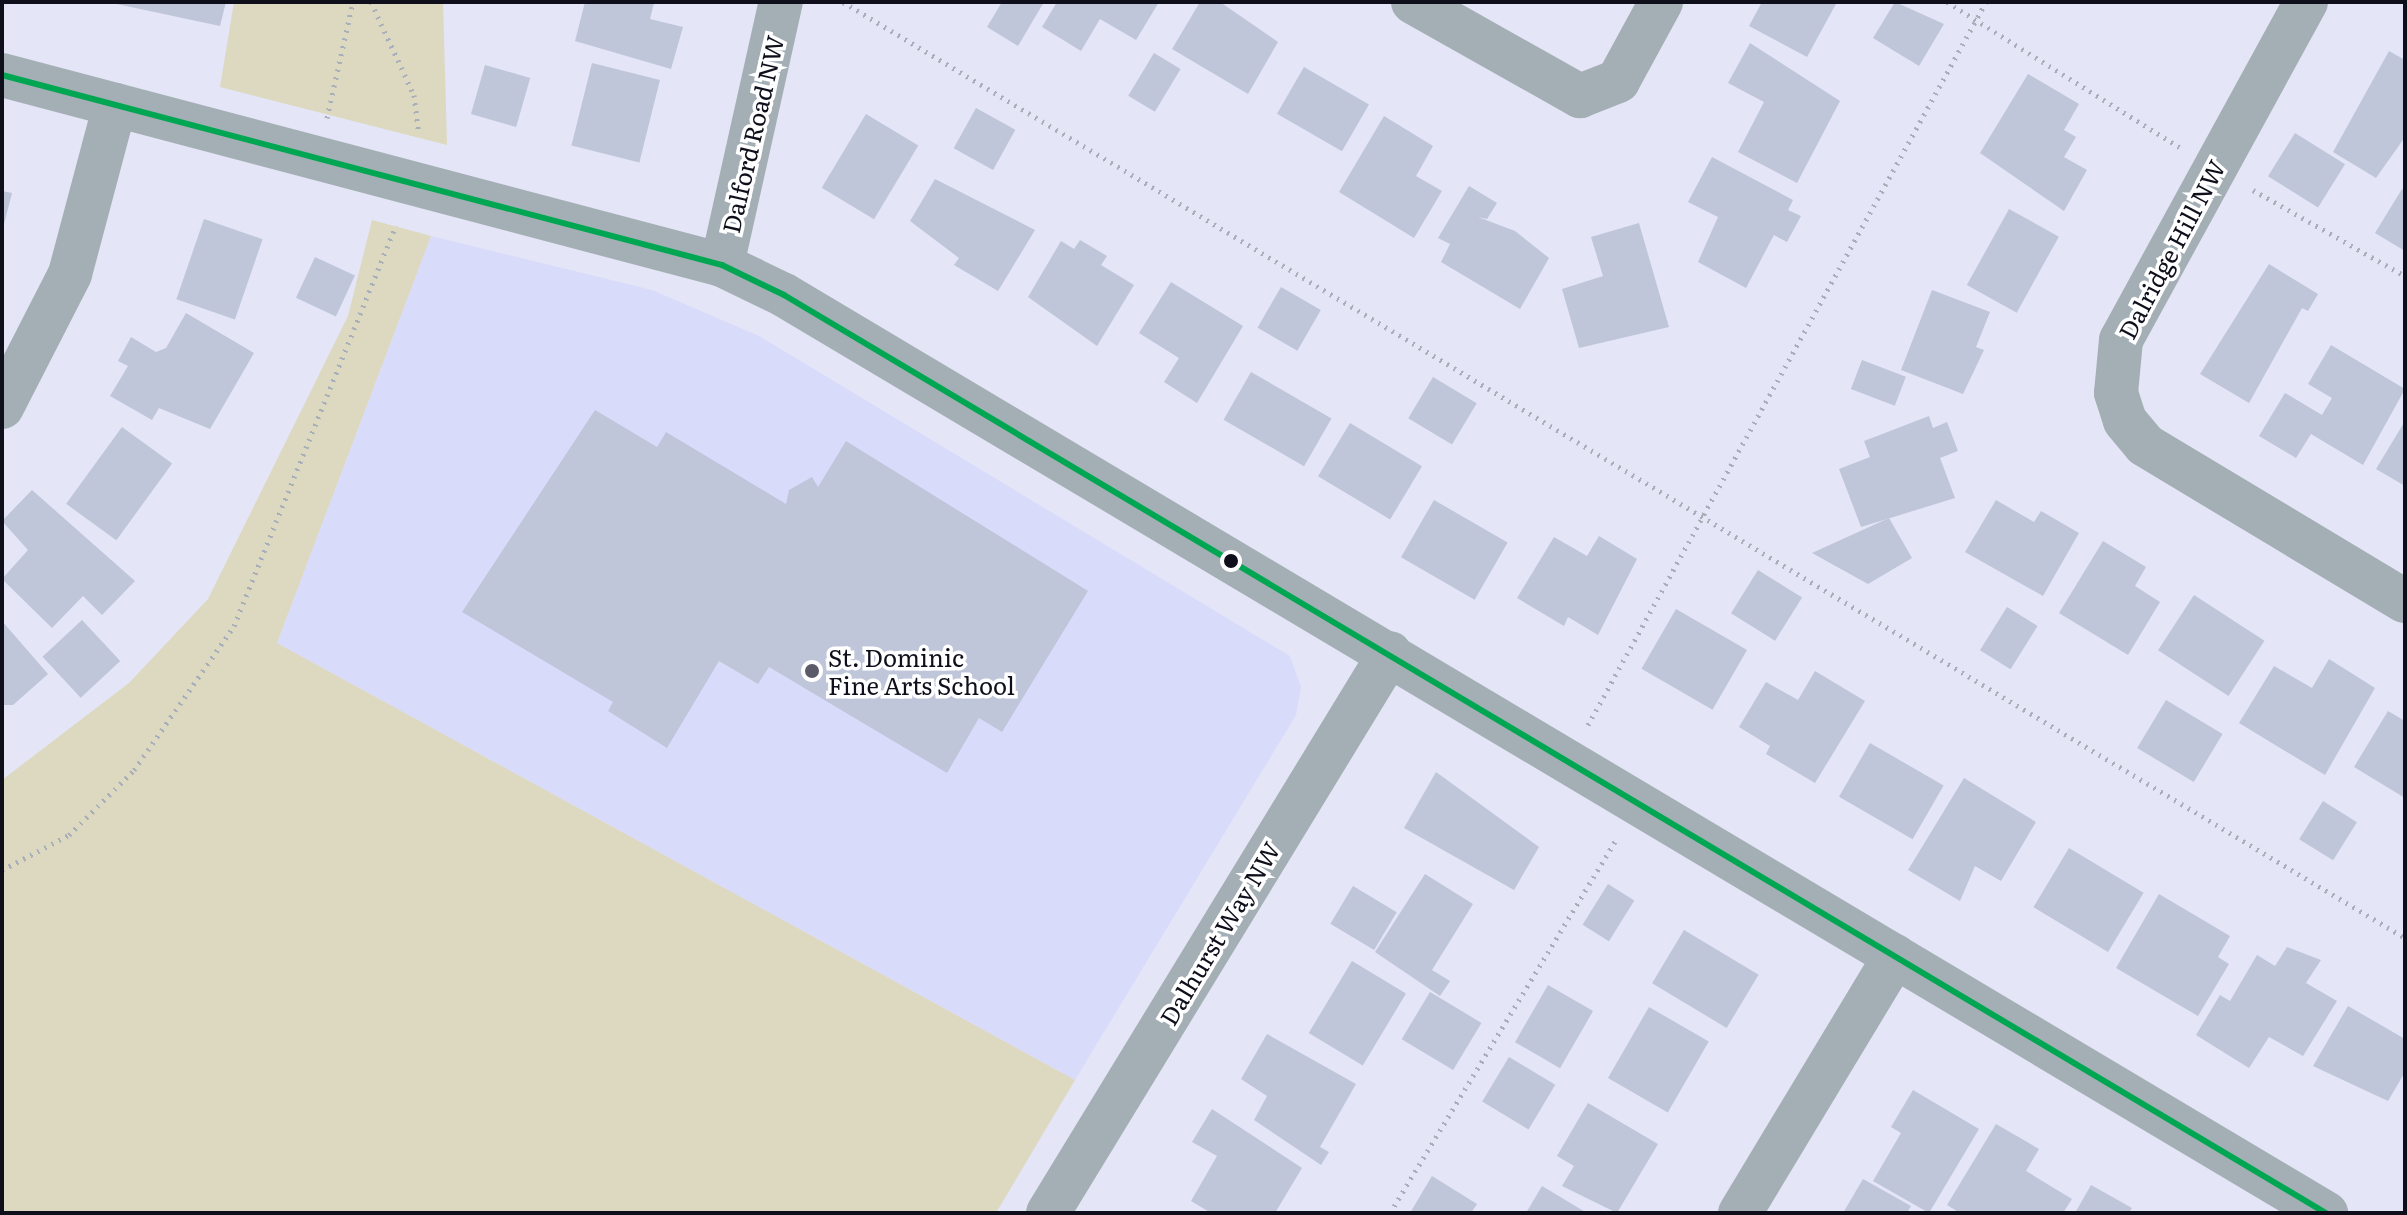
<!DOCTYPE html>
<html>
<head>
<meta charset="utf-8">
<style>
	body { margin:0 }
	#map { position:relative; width:2407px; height:1215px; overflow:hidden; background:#e4e5f6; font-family:Literata,serif }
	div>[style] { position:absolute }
	.built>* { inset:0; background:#d9dbfb }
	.green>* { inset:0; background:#dcd9c0 }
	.building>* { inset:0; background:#bfc6d9; transform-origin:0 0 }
	.path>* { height:5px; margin-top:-2.5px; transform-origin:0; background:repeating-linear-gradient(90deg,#a8afb8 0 2px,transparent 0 8px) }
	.street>* { height:44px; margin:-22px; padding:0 22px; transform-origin:22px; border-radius:22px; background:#a4afb5 }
	.bus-1>* { height:6px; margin:-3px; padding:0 3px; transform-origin:3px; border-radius:3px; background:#00a651 }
	.dots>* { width:22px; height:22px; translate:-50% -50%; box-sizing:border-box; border:4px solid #fff; border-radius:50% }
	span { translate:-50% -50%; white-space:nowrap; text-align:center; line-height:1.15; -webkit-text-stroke:7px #fff; paint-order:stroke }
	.street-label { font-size:24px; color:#0f0f1c }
	.poi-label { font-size:24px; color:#0f0f1c }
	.left { translate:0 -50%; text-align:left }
	.frame { position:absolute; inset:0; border:4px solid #0f0f1c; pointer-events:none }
</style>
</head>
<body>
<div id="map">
	<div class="built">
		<i style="clip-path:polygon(431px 236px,652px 290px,759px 336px,1290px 656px,1301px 687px,1296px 715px,1075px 1080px,277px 643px)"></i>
	</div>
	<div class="green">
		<i style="clip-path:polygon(234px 2px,443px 2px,447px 145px,220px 87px)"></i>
		<i style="clip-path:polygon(372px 220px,431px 236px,277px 643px,1075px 1080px,996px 1213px,2px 1213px,2px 780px,129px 683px,208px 599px,348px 316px)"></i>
	</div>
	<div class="building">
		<i style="clip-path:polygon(226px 2px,220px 26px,112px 3px,112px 2px)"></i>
		<i style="clip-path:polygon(585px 2px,654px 3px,650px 19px,683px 27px,671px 69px,575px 41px)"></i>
		<i style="clip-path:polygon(1002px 2px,1044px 2px,1018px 46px,987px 27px)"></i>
		<i style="clip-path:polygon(1057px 2px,1159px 2px,1136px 40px,1100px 19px,1081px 51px,1042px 27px)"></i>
		<i style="clip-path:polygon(1200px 2px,1220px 2px,1278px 42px,1248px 94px,1172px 49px)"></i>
		<i style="clip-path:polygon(1762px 2px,1837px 2px,1807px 57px,1749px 26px)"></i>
		<i style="clip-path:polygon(1895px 2px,1944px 24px,1919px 66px,1873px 38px)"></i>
		<i style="clip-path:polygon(1750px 43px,1840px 101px,1797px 183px,1738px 152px,1764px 102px,1728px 83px)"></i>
		<i style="clip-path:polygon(2389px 51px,2405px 60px,2405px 137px,2376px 178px,2333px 152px)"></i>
		<i style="left:1154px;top:53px;width:31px;height:50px;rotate:31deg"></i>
		<i style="left:592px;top:63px;width:70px;height:85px;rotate:14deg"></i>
		<i style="left:485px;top:65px;width:47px;height:51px;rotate:16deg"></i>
		<i style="left:1304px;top:67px;width:75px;height:54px;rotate:30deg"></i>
		<i style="clip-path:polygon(2028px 74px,2079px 104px,2064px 130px,2076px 137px,2064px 157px,2087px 170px,2064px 211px,1980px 153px)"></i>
		<i style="left:976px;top:108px;width:45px;height:46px;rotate:29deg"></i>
		<i style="left:866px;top:114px;width:61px;height:86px;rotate:31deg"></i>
		<i style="clip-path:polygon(1384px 116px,1433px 146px,1416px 176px,1442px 191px,1414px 238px,1339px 192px)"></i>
		<i style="left:2295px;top:133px;width:59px;height:51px;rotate:32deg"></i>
		<i style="clip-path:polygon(1712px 157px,1793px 200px,1788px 210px,1801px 216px,1787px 242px,1774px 235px,1746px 288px,1698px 262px,1718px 217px,1688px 202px)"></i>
		<i style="clip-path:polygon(935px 179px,1035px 230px,998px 291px,954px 265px,959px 258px,910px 221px)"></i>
		<i style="clip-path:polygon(1469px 186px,1497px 203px,1487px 219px,1478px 217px,1515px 231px,1549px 258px,1520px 309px,1441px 262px,1450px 244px,1438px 238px)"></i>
		<i style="clip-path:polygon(2402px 189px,2405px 191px,2405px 251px,2375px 233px)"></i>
		<i style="clip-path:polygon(2px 191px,12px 193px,3px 228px,2px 228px)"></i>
		<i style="left:2009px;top:209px;width:57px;height:87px;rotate:29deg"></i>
		<i style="left:204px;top:219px;width:62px;height:85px;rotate:19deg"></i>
		<i style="clip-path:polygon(1639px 223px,1669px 327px,1579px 348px,1562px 289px,1603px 276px,1591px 237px)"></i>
		<i style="clip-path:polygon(1080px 240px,1107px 256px,1101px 265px,1134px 285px,1097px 346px,1028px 297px,1061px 241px,1074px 249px)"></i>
		<i style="left:315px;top:257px;width:44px;height:45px;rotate:25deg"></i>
		<i style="clip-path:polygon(2269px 264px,2318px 294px,2308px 311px,2302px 308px,2249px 403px,2200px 374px)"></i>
		<i style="clip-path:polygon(1171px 282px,1243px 326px,1197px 403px,1164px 382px,1179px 358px,1139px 333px)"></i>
		<i style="left:1281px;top:287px;width:46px;height:47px;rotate:30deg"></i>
		<i style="clip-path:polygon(1932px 290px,1990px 312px,1976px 347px,1984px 350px,1963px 394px,1901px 370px)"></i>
		<i style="clip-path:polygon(186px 313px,254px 353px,210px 429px,159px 408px,152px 420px,110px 396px,128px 366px,118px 361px,131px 337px,156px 352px,166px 348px)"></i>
		<i style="clip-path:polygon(2331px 345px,2405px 389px,2363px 465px,2311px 434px,2296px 458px,2259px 436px,2285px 393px,2322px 415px,2332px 398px,2308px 384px)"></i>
		<i style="left:1862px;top:360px;width:47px;height:31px;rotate:21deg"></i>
		<i style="left:1251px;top:372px;width:93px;height:55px;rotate:30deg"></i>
		<i style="left:1433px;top:377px;width:51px;height:48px;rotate:31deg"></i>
		<i style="clip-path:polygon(595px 410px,657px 447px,666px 432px,786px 504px,789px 490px,812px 477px,818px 487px,846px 441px,1088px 591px,1002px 732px,979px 718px,947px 773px,769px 667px,758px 684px,719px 661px,667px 748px,608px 711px,613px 702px,462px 612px)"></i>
		<i style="clip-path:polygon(1929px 416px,1933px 428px,1947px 422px,1958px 451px,1940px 458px,1955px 498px,1861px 527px,1839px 469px,1870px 457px,1864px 441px)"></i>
		<i style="clip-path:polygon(2405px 421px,2405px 486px,2376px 469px)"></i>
		<i style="left:1350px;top:423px;width:84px;height:62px;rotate:31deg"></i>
		<i style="left:122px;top:427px;width:62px;height:95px;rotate:36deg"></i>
		<i style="clip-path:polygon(32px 490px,135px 581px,102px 615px,83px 596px,52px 628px,2px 579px,28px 550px,2px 521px)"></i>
		<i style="left:1434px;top:500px;width:85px;height:66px;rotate:30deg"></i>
		<i style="clip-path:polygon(1996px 500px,2034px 522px,2041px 511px,2079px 533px,2043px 596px,1965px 552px)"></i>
		<i style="clip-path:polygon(1889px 518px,1912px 558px,1868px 584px,1812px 553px)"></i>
		<i style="clip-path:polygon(1599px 536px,1637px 559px,1598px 635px,1568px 617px,1564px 626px,1517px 598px,1554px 537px,1587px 556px)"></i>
		<i style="clip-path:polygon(2103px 541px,2146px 567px,2135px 586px,2160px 602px,2128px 655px,2059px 613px)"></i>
		<i style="left:1758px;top:570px;width:52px;height:51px;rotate:32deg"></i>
		<i style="left:2194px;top:595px;width:84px;height:66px;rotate:33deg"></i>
		<i style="left:2007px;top:607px;width:36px;height:51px;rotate:32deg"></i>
		<i style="left:1676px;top:609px;width:82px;height:69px;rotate:30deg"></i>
		<i style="left:82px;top:620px;width:56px;height:54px;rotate:47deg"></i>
		<i style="clip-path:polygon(2px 621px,48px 674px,13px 705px,2px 705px)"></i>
		<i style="clip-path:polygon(2329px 659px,2375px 688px,2325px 775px,2239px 723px,2274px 666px,2312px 688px)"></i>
		<i style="clip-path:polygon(1815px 671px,1865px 701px,1815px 783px,1766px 754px,1770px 746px,1739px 727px,1766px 682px,1798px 700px)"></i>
		<i style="left:2166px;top:700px;width:66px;height:56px;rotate:31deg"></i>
		<i style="clip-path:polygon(2388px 711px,2405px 721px,2405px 798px,2354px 767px)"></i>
		<i style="left:1870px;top:743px;width:85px;height:62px;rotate:30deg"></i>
		<i style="clip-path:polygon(1436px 772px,1539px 847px,1514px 890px,1404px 828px)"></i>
		<i style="clip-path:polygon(1964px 778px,2036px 822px,2001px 881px,1975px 866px,1960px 901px,1908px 870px)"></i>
		<i style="left:2323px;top:801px;width:40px;height:45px;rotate:32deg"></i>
		<i style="left:2069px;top:848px;width:87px;height:69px;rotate:31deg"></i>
		<i style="clip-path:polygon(1425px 874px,1473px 904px,1432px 970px,1450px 981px,1440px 996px,1375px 952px)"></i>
		<i style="left:1608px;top:884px;width:31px;height:48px;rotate:32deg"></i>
		<i style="left:1353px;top:886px;width:51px;height:44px;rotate:31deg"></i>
		<i style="clip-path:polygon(2159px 894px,2230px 936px,2218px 957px,2229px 964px,2198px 1016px,2116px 968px)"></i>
		<i style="left:1684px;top:930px;width:87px;height:62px;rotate:31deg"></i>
		<i style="clip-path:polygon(2287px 947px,2321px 960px,2306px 983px,2337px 1001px,2303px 1056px,2269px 1037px,2249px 1068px,2196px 1035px,2220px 995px,2230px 1001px,2257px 955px,2275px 966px)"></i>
		<i style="left:1352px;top:961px;width:63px;height:84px;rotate:31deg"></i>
		<i style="left:1548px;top:985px;width:52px;height:66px;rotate:30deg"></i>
		<i style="left:1430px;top:992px;width:60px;height:55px;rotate:31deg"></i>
		<i style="clip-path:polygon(2348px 1006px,2405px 1039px,2405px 1072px,2388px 1101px,2313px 1066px)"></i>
		<i style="left:1649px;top:1007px;width:69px;height:82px;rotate:30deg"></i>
		<i style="clip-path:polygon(1267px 1034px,1356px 1084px,1320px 1147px,1329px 1152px,1321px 1165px,1254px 1120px,1267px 1096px,1241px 1079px)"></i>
		<i style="left:1509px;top:1057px;width:54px;height:52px;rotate:31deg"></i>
		<i style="clip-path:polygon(1913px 1090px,1979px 1129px,1929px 1213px,1873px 1181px,1901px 1133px,1891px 1127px)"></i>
		<i style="clip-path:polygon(1588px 1103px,1658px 1144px,1617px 1213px,1562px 1186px,1574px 1166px,1557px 1156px)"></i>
		<i style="clip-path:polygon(1212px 1109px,1302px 1168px,1275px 1213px,1211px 1213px,1191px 1201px,1217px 1156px,1192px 1142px)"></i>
		<i style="clip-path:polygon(1996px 1124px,2039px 1149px,2026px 1171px,2072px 1199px,2063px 1213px,1960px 1213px,1947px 1205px)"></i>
		<i style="clip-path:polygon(1432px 1176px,1477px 1204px,1471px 1213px,1410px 1213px)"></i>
		<i style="clip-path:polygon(1863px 1179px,1911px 1206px,1907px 1213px,1843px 1213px)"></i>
		<i style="clip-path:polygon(2091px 1185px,2132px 1208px,2129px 1213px,2075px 1213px)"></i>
		<i style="clip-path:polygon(1542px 1186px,1587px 1213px,1526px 1213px)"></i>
	</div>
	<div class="path">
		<i style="left:371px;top:2px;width:102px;rotate:65.2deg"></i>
		<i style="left:414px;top:95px;width:35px;rotate:83deg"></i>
		<i style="left:843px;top:2px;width:1821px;rotate:30.93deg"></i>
		<i style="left:1947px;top:2px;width:274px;rotate:32deg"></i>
		<i style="left:327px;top:118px;width:119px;rotate:-77.4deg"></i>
		<i style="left:2253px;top:190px;width:175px;rotate:29.5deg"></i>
		<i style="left:1588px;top:725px;width:825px;rotate:-61.17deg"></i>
		<i style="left:2px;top:870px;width:76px;rotate:-27.6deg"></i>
		<i style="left:69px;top:835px;width:92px;rotate:-45deg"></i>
		<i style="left:134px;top:770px;width:175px;rotate:-55.2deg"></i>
		<i style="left:234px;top:626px;width:432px;rotate:-68deg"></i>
		<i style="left:1390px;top:1213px;width:435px;rotate:-58.8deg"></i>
	</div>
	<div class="street">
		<i style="left:1413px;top:2px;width:192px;rotate:29.4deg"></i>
		<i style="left:1580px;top:96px;width:41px;rotate:-21.5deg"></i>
		<i style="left:1618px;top:81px;width:90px;rotate:-61.4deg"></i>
		<i style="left:2306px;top:2px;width:385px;rotate:118.7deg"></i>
		<i style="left:2121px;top:340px;width:53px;rotate:95.4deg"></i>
		<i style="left:2116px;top:393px;width:29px;rotate:72deg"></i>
		<i style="left:2125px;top:421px;width:31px;rotate:50deg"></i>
		<i style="left:2145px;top:445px;width:303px;rotate:31deg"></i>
		<i style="left:2px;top:75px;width:745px;rotate:14.78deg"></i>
		<i style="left:722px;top:265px;width:69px;rotate:25.8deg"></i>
		<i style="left:784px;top:295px;width:1795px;rotate:30.77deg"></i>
		<i style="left:722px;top:265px;width:270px;rotate:-77.4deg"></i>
		<i style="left:2px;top:407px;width:149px;rotate:-62.9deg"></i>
		<i style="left:70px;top:274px;width:175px;rotate:-75.1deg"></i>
		<i style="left:1048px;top:1213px;width:656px;rotate:-58.59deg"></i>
		<i style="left:1740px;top:1213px;width:300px;rotate:-58.9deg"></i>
	</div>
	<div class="bus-1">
		<i style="left:2px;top:75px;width:745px;rotate:14.78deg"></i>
		<i style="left:722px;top:265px;width:69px;rotate:25.8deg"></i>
		<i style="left:784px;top:295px;width:1795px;rotate:30.77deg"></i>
	</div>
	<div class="dots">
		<i style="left:1231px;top:561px;background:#0f0f1c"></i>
		<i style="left:812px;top:671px;background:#5a5a68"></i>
	</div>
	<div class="street-label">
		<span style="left:752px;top:134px;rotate:-77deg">Dalford Road NW</span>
		<span style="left:2171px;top:249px;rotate:-62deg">Dalridge Hill NW</span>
		<span style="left:1219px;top:933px;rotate:-59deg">Dalhurst Way NW</span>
	</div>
	<div class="poi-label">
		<span class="left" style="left:828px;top:671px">St. Dominic<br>Fine Arts School</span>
	</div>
	<div class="frame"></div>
</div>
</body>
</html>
